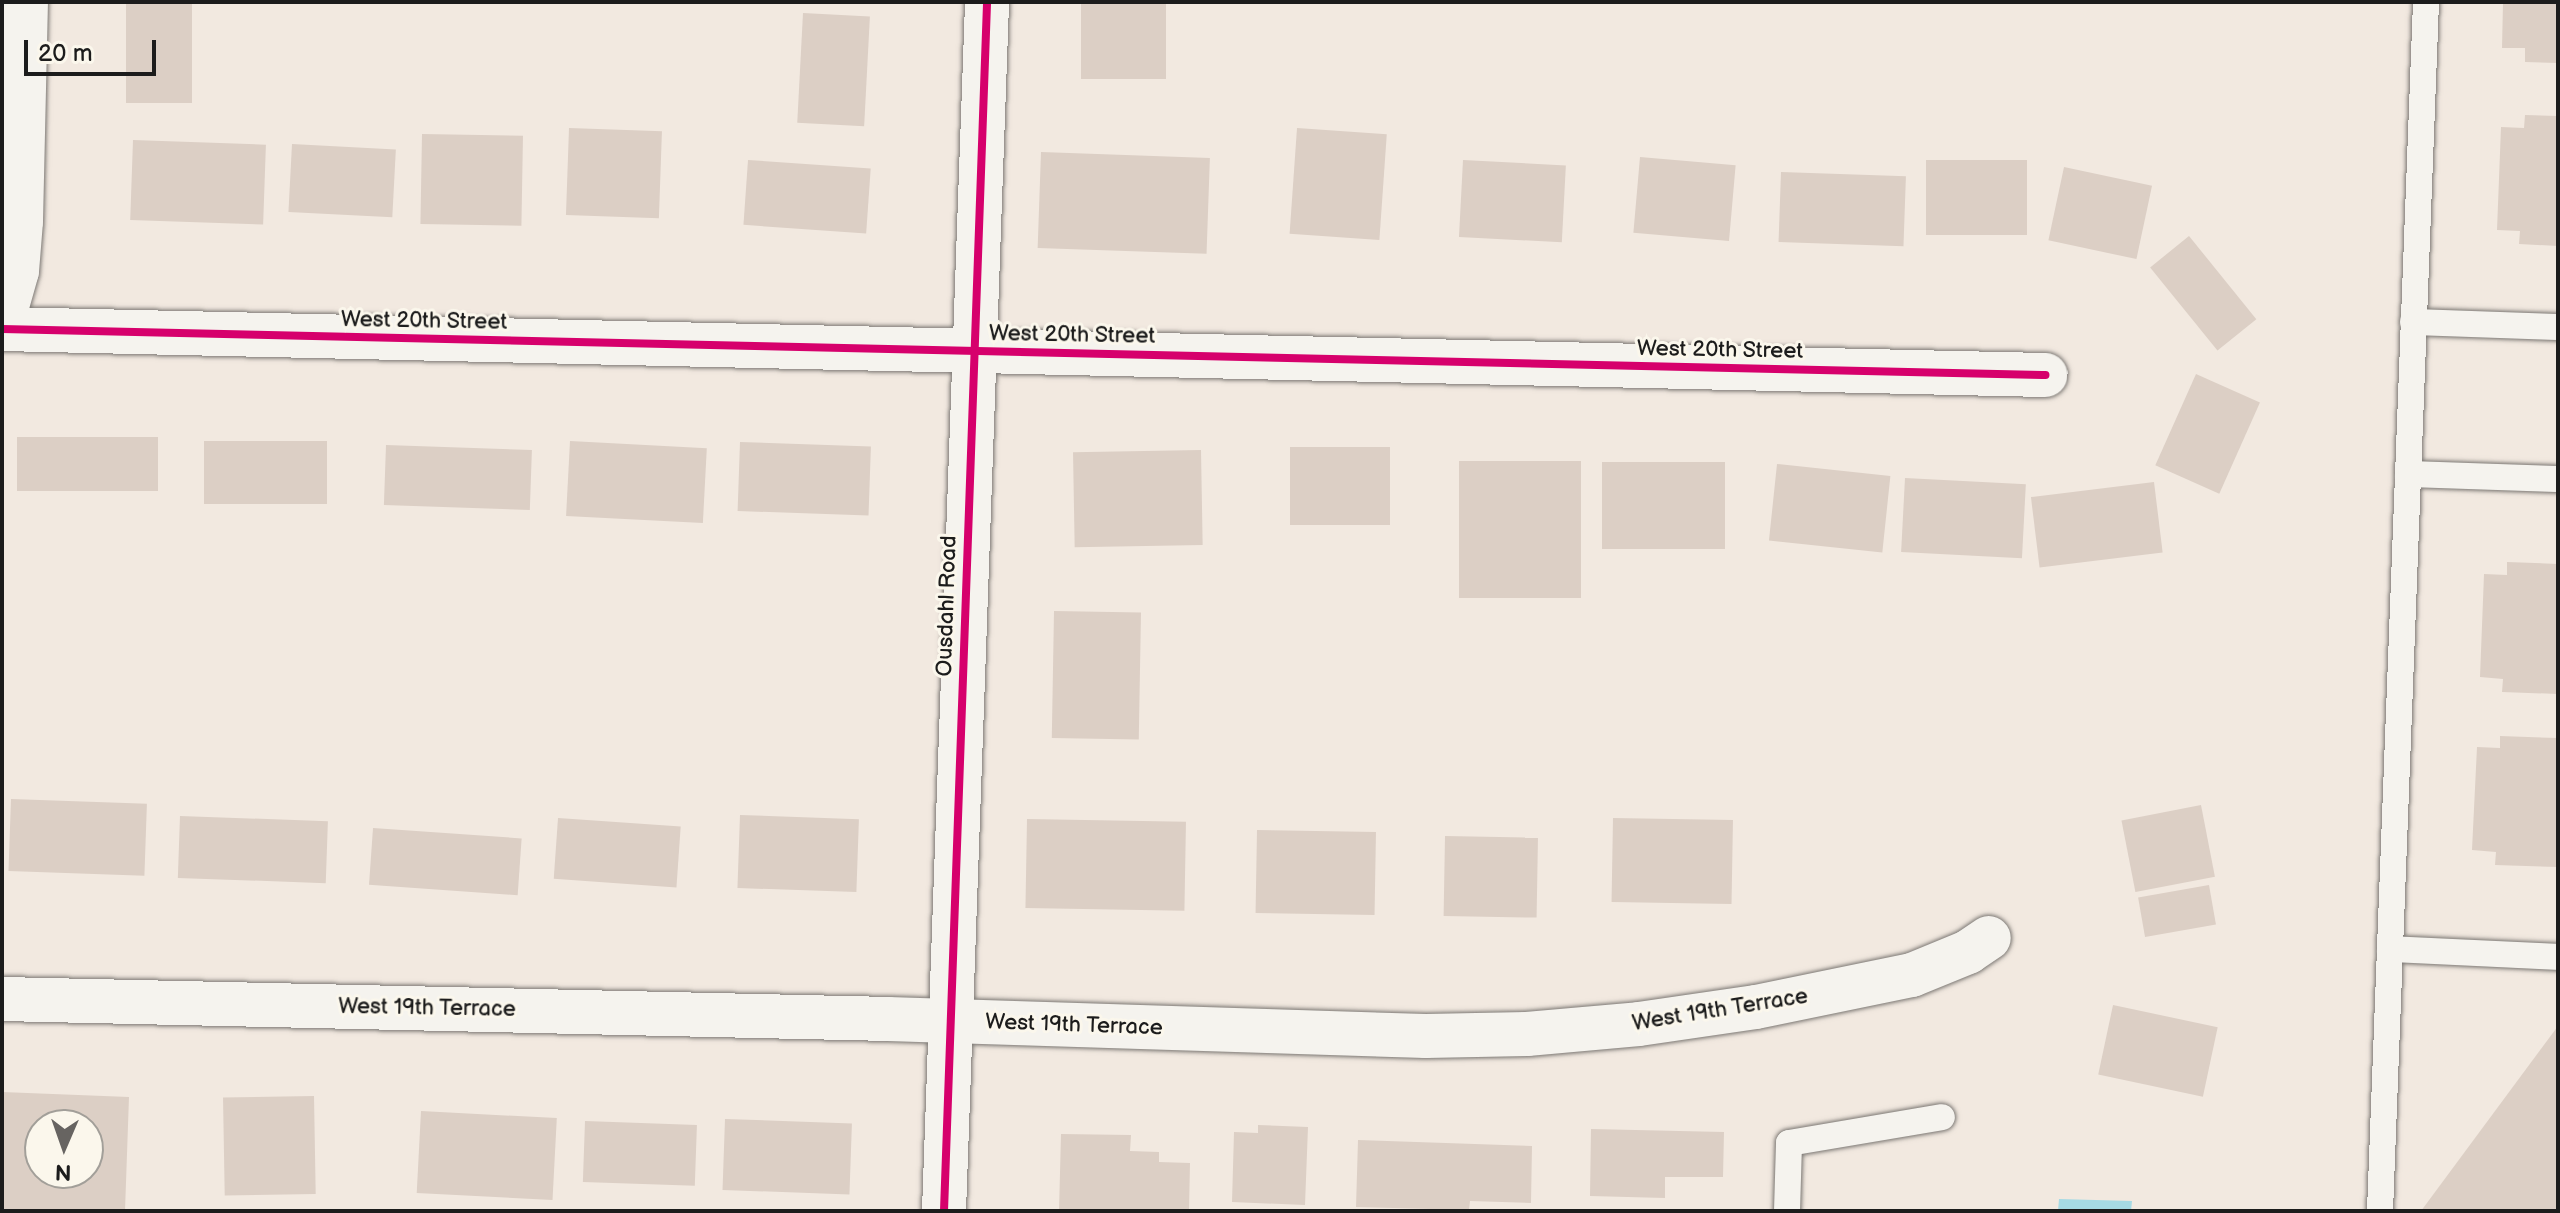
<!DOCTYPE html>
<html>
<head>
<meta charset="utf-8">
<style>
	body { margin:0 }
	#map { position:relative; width:2560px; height:1213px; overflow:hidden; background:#f2e9e0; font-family:"Balsamiq Sans",sans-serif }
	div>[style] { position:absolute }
	.water>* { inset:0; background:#a6dae4 }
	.building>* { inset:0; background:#dccfc5; transform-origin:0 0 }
	.roads { filter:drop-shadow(0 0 2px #7c7874) drop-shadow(0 0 2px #7c7874) }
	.service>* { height:26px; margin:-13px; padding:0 13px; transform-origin:13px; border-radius:13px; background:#f5f3ee }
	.minor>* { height:44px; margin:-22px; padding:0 22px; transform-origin:22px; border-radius:22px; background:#f5f3ee }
	.cycleway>* { height:8px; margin:-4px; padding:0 4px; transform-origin:4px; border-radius:4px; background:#d6006c }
	span { translate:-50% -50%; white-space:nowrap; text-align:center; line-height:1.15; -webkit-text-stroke:6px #fbf7ec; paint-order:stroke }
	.street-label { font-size:22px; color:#1c1c1c }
	.frame { position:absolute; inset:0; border:4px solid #1c1c1c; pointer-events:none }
	.north { position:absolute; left:24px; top:1109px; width:80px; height:80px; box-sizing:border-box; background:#fbf7ec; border:2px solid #a29f99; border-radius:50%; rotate:182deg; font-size:22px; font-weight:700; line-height:32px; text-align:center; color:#1c1c1c }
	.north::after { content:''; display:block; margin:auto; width:28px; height:36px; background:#676461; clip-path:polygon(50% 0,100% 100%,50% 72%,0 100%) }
	.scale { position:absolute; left:24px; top:40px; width:132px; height:36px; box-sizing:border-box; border:4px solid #1c1c1c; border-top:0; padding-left:10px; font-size:24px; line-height:28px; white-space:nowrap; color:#1c1c1c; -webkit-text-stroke:6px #fbf7ec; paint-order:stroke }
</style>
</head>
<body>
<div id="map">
	<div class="water">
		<i style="clip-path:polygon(2059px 1199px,2132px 1201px,2131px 1211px,2058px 1211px)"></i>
	</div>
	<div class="building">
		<i style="left:1081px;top:2px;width:85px;height:77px"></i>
		<i style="clip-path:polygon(2503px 2px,2558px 2px,2558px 63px,2525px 62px,2525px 48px,2502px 48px)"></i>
		<i style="left:126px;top:4px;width:66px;height:99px"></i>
		<i style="left:803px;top:13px;width:67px;height:110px;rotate:3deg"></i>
		<i style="clip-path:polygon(2525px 115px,2558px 116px,2558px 246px,2519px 244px,2520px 231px,2497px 230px,2501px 127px,2524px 128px)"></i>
		<i style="left:569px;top:128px;width:93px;height:87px;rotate:2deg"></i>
		<i style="left:1297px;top:128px;width:90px;height:106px;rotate:4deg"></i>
		<i style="left:422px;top:134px;width:101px;height:90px;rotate:1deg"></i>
		<i style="left:133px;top:140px;width:133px;height:80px;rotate:2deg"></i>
		<i style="left:292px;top:144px;width:104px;height:68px;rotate:3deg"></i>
		<i style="left:1041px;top:152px;width:169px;height:96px;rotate:2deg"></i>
		<i style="left:1640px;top:157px;width:96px;height:76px;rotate:5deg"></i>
		<i style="left:748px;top:160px;width:123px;height:65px;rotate:4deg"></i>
		<i style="left:1463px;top:160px;width:103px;height:77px;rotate:3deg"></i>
		<i style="left:1926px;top:160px;width:101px;height:75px"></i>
		<i style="left:2064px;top:167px;width:90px;height:75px;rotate:12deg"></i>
		<i style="left:1781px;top:172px;width:125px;height:70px;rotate:2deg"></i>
		<i style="left:2189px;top:236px;width:107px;height:50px;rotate:51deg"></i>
		<i style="left:2196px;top:374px;width:70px;height:100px;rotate:24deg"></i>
		<i style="left:158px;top:437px;width:54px;height:141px;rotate:90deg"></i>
		<i style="left:204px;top:441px;width:123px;height:63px"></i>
		<i style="left:570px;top:441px;width:137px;height:75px;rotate:3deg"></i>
		<i style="left:740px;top:442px;width:131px;height:69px;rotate:2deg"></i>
		<i style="left:386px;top:445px;width:146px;height:60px;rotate:2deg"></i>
		<i style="left:1290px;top:447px;width:100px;height:78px"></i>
		<i style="left:1201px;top:450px;width:95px;height:128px;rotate:89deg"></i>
		<i style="left:1459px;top:461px;width:122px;height:137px"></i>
		<i style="left:1725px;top:462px;width:87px;height:123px;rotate:90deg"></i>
		<i style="left:1777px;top:464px;width:114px;height:77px;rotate:6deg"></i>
		<i style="left:1905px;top:478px;width:121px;height:74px;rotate:3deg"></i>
		<i style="left:2154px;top:482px;width:71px;height:124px;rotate:83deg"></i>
		<i style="clip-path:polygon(2507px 562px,2558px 564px,2558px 694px,2502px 692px,2503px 679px,2480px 677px,2484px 574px,2507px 575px)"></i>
		<i style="left:1054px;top:611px;width:87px;height:127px;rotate:1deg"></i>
		<i style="clip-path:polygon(2500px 736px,2558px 738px,2558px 867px,2495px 865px,2496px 852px,2472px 850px,2477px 747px,2500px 748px)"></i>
		<i style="left:11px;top:799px;width:136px;height:72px;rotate:2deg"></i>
		<i style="left:2201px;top:805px;width:73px;height:81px;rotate:79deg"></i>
		<i style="left:740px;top:815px;width:119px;height:73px;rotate:2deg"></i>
		<i style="left:180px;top:816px;width:148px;height:62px;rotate:2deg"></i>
		<i style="left:558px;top:818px;width:123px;height:61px;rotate:4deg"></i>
		<i style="left:1613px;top:818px;width:120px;height:84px;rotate:1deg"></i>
		<i style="left:1027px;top:819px;width:159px;height:89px;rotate:1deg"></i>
		<i style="left:373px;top:828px;width:149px;height:57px;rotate:4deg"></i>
		<i style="left:1257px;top:830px;width:119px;height:83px;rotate:1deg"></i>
		<i style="left:1445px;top:836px;width:93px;height:80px;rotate:1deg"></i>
		<i style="left:2209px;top:885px;width:40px;height:72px;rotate:80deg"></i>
		<i style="left:2113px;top:1005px;width:107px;height:71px;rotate:12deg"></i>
		<i style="clip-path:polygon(2558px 1026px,2558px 1211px,2421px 1211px)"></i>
		<i style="clip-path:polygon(evenodd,2px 1092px,129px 1097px,125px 1211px,2px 1211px,2px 1092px,40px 1125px,88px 1125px,88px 1173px,40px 1173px,40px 1125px)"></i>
		<i style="left:314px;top:1096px;width:98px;height:91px;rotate:89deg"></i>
		<i style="left:421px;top:1111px;width:136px;height:82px;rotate:3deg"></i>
		<i style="left:725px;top:1119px;width:127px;height:71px;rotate:2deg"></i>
		<i style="left:585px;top:1121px;width:112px;height:61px;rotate:2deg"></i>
		<i style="clip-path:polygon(1258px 1125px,1308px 1127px,1305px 1205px,1232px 1202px,1234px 1132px,1258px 1133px)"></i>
		<i style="clip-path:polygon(1591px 1129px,1724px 1132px,1723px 1177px,1665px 1177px,1665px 1198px,1590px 1196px)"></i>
		<i style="clip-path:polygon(1061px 1134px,1131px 1135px,1130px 1151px,1159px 1152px,1159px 1162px,1190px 1163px,1189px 1211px,1059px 1211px)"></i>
		<i style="clip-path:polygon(1358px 1140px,1532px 1146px,1531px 1203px,1470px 1201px,1469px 1210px,1356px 1207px)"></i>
	</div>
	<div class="roads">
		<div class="service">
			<i style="left:2413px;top:322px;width:145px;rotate:2deg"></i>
			<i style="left:2408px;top:474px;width:150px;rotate:1.9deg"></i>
			<i style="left:2390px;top:949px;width:168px;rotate:2.7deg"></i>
			<i style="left:1787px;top:1211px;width:68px;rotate:-88.3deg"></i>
			<i style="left:1789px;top:1143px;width:155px;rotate:-9.6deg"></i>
			<i style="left:2380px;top:1211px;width:1210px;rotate:-87.82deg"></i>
		</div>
		<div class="minor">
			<i style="left:2px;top:324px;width:55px;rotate:-74.2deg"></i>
			<i style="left:17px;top:271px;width:50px;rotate:-85.4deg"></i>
			<i style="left:21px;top:221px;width:219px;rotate:-88.7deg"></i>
			<i style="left:2px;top:329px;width:2044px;rotate:1.29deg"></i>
			<i style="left:2px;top:999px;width:886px;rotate:1.29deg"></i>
			<i style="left:888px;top:1019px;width:538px;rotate:1.81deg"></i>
			<i style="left:1426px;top:1036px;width:101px;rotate:-1.1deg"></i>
			<i style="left:1527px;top:1034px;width:112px;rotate:-5.1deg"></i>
			<i style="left:1639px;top:1024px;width:118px;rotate:-8.3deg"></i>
			<i style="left:1756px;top:1007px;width:159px;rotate:-11.6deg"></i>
			<i style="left:1912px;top:975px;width:61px;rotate:-22.3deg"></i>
			<i style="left:1968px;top:952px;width:25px;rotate:-34deg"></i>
			<i style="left:944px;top:1211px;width:1210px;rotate:-87.96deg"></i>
		</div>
	</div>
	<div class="cycleway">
		<i style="left:2px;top:329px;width:2044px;rotate:1.29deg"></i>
		<i style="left:944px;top:1211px;width:1210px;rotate:-87.96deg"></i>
	</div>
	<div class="street-label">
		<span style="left:424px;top:321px;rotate:1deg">West 20th Street</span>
		<span style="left:1072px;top:335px;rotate:1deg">West 20th Street</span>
		<span style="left:1720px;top:350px;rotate:1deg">West 20th Street</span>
		<span style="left:947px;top:606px;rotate:-88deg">Ousdahl Road</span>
		<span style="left:427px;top:1008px;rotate:1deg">West 19th Terrace</span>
		<span style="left:1720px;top:1010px;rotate:-9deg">West 19th Terrace</span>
		<span style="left:1074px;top:1025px;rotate:2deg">West 19th Terrace</span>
	</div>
	<div class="frame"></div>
	<div class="north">N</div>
	<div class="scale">20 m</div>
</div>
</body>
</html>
